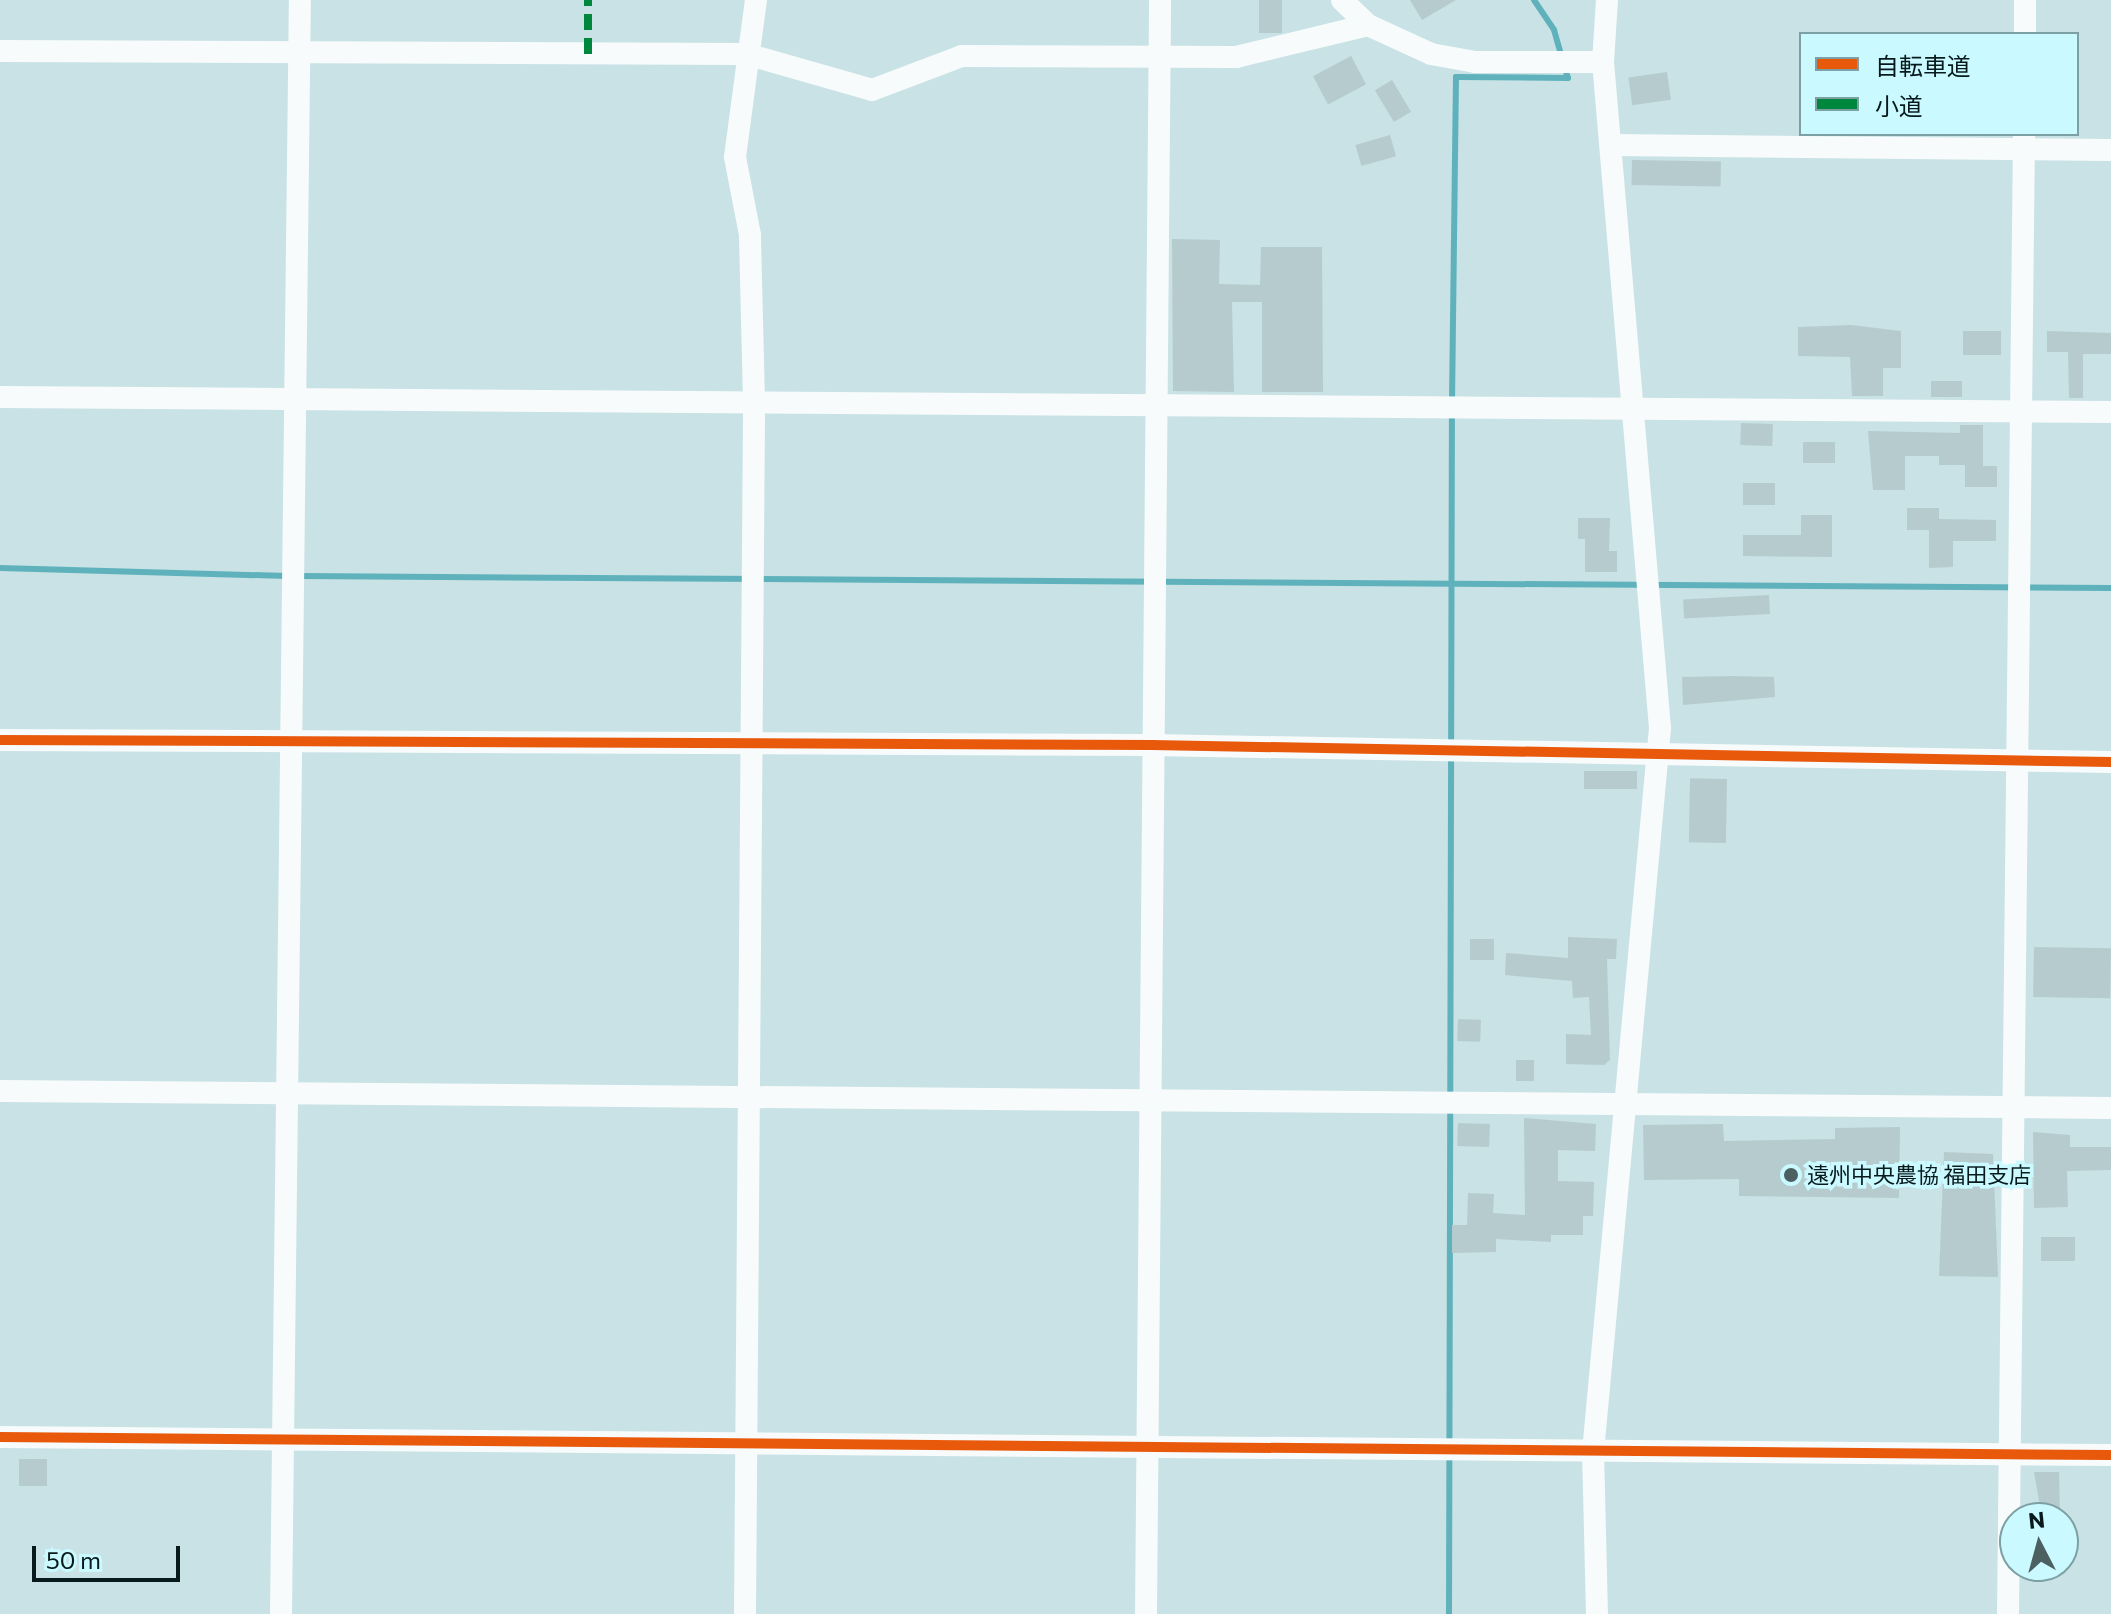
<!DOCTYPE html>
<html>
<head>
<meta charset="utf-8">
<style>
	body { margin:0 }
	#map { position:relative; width:2111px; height:1614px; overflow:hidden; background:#c9e2e5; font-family:Commissioner,"Noto Sans JP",sans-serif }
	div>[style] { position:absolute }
	.stream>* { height:6px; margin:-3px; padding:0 3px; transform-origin:3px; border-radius:3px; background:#5fb2bc }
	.building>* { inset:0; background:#b6cbcd; transform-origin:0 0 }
	.minor>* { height:22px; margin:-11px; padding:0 11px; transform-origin:11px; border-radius:11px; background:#f7fbfb }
	.quiet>* { height:8px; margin-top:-4px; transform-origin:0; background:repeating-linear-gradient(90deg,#00873e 0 16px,transparent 0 24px) }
	.cycleway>* { height:10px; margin:-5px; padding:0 5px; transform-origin:5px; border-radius:5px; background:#e8590c }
	.dots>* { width:22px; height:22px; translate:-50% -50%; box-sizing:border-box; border:4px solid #caf9ff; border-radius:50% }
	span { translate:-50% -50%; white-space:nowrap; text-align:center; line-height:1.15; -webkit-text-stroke:7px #caf9ff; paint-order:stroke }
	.poi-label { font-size:22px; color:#081a1c }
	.left { translate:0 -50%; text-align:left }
	.legend { position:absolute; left:1799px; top:32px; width:280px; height:104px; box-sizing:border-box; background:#caf9ff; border:2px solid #7ca0a4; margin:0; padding:10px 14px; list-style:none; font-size:24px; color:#081a1c }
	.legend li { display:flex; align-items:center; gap:16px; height:40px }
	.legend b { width:40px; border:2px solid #7ca0a4 }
	.north { position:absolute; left:1999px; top:1502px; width:80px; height:80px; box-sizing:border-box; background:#caf9ff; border:2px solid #7ca0a4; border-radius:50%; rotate:354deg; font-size:22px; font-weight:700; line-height:32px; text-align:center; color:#081a1c }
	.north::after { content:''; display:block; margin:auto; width:28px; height:36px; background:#4c6062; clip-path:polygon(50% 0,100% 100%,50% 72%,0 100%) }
	.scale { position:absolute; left:32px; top:1546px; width:148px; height:36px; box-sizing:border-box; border:4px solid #081a1c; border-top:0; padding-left:10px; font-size:24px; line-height:28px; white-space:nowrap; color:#081a1c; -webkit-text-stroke:6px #caf9ff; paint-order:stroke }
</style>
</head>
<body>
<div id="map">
	<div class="stream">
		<i style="left:1534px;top:0;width:36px;rotate:56deg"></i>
		<i style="left:1554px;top:30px;width:26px;rotate:74deg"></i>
		<i style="left:1452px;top:403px;width:326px;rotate:-89.3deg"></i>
		<i style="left:1456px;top:77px;width:112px;rotate:0.5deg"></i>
		<i style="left:1568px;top:78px;width:13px;rotate:-108deg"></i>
		<i style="left:0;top:568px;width:288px;rotate:1.6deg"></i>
		<i style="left:299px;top:576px;width:1812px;rotate:0.38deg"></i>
		<i style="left:1449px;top:1614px;width:1200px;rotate:-89.86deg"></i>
	</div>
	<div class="building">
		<i style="left:1259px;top:0;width:23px;height:33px"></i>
		<i style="clip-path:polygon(1410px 0,1456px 0,1422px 20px)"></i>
		<i style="left:1351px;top:56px;width:32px;height:43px;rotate:62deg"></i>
		<i style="left:1667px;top:72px;width:28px;height:39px;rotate:82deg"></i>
		<i style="left:1392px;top:80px;width:37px;height:20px;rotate:59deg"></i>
		<i style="left:1390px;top:135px;width:22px;height:36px;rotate:74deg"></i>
		<i style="left:1632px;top:160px;width:89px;height:25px;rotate:1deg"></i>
		<i style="clip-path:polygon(1172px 239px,1220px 240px,1219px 284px,1260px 285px,1261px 247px,1322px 247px,1323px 392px,1262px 392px,1262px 302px,1232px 302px,1234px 392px,1173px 391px)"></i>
		<i style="clip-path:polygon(1851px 325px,1901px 331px,1901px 368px,1883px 368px,1883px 396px,1852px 396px,1850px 357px,1798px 356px,1798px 327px)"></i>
		<i style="left:1963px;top:331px;width:38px;height:24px"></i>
		<i style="clip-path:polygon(2047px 331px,2111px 333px,2111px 354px,2083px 354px,2083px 398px,2069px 398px,2068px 352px,2047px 352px)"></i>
		<i style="left:1931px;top:381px;width:31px;height:16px"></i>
		<i style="left:1741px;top:423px;width:32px;height:22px;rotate:2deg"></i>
		<i style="clip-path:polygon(1960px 425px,1983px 425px,1983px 466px,1997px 466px,1997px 487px,1965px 487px,1965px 465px,1939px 465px,1939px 456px,1905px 456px,1905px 490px,1873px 490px,1868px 431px,1960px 433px)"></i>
		<i style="left:1803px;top:442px;width:32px;height:21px"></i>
		<i style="left:1743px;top:483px;width:32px;height:22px"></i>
		<i style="clip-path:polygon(1907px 508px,1939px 508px,1939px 519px,1996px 520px,1996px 541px,1953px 541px,1953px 567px,1929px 568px,1929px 530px,1907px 530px)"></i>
		<i style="clip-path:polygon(1801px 515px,1832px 515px,1832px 557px,1743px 556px,1743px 535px,1801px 535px)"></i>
		<i style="clip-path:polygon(1578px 518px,1610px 518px,1609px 551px,1617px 551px,1617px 572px,1585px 572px,1585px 539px,1578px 539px)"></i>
		<i style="left:1769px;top:595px;width:19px;height:86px;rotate:87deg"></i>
		<i style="clip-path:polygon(1733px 676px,1774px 677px,1775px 697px,1683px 705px,1682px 677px)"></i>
		<i style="left:1584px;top:771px;width:53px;height:18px"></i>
		<i style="left:1727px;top:779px;width:64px;height:37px;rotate:91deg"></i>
		<i style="clip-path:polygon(1568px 937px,1617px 939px,1616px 959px,1607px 959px,1610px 1060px,1604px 1065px,1566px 1064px,1566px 1034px,1591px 1035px,1589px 997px,1573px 998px,1572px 981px,1505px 975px,1506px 953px,1568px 958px)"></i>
		<i style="left:1470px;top:939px;width:24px;height:21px"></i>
		<i style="left:2034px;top:947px;width:77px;height:50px;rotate:1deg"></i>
		<i style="left:1458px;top:1019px;width:23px;height:22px;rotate:2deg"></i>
		<i style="left:1516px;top:1060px;width:18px;height:21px"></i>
		<i style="clip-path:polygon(1524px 1118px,1596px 1124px,1595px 1151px,1558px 1150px,1558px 1181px,1594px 1182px,1593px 1216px,1583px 1216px,1583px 1235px,1551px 1235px,1551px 1242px,1496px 1239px,1496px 1252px,1452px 1253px,1452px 1225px,1467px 1225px,1468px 1193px,1494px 1194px,1493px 1213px,1525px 1215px)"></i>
		<i style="left:1458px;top:1123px;width:32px;height:23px;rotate:2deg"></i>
		<i style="clip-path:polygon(1723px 1124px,1724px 1141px,1835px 1139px,1835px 1128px,1900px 1127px,1899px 1198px,1739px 1196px,1739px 1179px,1644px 1180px,1643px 1125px)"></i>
		<i style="clip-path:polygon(2033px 1132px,2070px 1135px,2070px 1147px,2111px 1147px,2111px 1170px,2067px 1171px,2068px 1207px,2034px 1208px)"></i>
		<i style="clip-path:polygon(1944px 1152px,1993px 1154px,1998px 1277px,1939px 1276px)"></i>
		<i style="left:2075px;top:1237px;width:24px;height:34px;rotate:90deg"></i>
		<i style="left:19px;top:1459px;width:28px;height:27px"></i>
		<i style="clip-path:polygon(2034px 1472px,2059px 1472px,2060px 1518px,2042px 1518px)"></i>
	</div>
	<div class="minor">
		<i style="left:1342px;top:0;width:36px;rotate:44deg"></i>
		<i style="left:1368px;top:25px;width:69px;rotate:24.7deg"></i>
		<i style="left:1431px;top:54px;width:45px;rotate:10.3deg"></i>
		<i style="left:1475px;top:62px;width:128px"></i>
		<i style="left:2025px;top:34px;width:34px;rotate:-90deg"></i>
		<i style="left:0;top:51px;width:746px;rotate:0.23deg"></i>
		<i style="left:746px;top:54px;width:131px;rotate:15.9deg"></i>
		<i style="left:872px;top:90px;width:96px;rotate:-20.7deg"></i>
		<i style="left:962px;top:56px;width:274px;rotate:0.2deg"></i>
		<i style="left:1236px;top:57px;width:136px;rotate:-13.6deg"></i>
		<i style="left:1611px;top:145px;width:500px;rotate:0.57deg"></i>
		<i style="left:0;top:397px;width:2111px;rotate:0.41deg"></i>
		<i style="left:0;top:740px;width:1152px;rotate:0.25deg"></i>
		<i style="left:1152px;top:745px;width:959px;rotate:1.02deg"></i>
		<i style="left:0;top:1091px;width:2111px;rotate:0.46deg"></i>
		<i style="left:0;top:1437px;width:2111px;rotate:0.49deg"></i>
		<i style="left:281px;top:1614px;width:1614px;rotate:-89.33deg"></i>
		<i style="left:745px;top:1614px;width:1213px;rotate:-89.57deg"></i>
		<i style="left:754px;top:401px;width:166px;rotate:-91.4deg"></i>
		<i style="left:750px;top:235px;width:79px;rotate:-100.9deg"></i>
		<i style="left:735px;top:157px;width:158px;rotate:-82.4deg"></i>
		<i style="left:1146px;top:1614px;width:1614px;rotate:-89.5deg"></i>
		<i style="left:1597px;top:1614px;width:162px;rotate:-91.4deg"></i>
		<i style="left:1593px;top:1452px;width:727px;rotate:-84.71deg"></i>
		<i style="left:1660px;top:728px;width:668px;rotate:-94.89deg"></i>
		<i style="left:1603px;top:62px;width:62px;rotate:-86.3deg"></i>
		<i style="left:2008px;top:1614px;width:1480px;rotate:-89.38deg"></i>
	</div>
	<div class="quiet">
		<i style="left:588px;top:54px;width:54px;rotate:-90deg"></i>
	</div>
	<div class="cycleway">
		<i style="left:0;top:740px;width:1152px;rotate:0.25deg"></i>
		<i style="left:1152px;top:745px;width:959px;rotate:1.02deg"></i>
		<i style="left:0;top:1437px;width:2111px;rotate:0.49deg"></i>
	</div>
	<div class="dots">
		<i style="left:1791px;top:1175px;background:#4c6062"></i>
	</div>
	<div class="poi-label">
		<span class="left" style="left:1807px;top:1175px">遠州中央農協 福田支店</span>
	</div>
	<ul class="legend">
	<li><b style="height:10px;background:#e8590c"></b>自転車道</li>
	<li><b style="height:10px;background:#00873e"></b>小道</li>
	</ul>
	<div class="north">N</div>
	<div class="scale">50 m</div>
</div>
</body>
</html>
